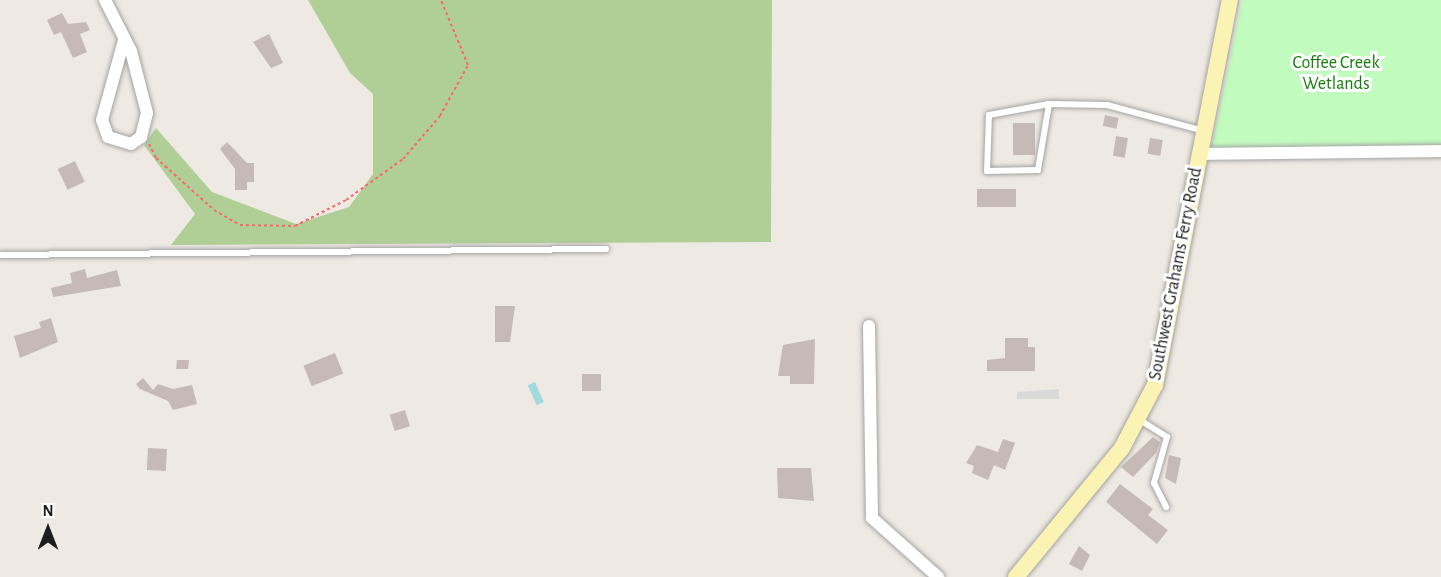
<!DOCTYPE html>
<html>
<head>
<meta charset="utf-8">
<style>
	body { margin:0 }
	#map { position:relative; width:1441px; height:577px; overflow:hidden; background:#efe9e3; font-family:"Alegreya Sans",sans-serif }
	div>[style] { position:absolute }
	.residential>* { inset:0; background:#dbdada }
	.forest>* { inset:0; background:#b0cf96 }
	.park>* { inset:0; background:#c2fbbe }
	.water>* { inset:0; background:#a2dade; transform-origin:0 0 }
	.building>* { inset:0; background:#c6bab6; transform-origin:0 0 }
	.path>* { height:2px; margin-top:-1px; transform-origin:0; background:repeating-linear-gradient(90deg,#fd656e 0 3px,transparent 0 6px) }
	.roads { filter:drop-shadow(0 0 2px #a4a4a4) drop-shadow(0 0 2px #a4a4a4) }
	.service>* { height:6px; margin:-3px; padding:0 3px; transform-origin:3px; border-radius:3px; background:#fff }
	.minor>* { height:12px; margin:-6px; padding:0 6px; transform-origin:6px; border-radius:6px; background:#fff }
	.secondary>* { height:16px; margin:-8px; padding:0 8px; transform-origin:8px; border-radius:8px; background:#fbf3b4 }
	span { translate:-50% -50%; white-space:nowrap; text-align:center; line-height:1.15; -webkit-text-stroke:6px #fff; paint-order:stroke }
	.park-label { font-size:18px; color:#117e08 }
	.street-label { font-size:18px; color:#1d1d1d }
	.north { position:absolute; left:18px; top:499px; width:60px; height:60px; -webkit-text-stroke:4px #fff; paint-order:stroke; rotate:0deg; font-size:16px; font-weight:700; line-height:24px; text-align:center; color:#1d1d1d }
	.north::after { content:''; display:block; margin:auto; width:21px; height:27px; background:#1d1d1d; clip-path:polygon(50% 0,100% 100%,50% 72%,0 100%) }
</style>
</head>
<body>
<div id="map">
	<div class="residential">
		<i style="clip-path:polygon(1059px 389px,1059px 399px,1017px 399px,1017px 392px)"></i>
	</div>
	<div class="forest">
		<i style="clip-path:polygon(308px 0,772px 0,771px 242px,171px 245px,195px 214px,144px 145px,156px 128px,212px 192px,296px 224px,349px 207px,373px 174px,373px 94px,350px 73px)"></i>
	</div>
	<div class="park">
		<i style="clip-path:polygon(1242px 0,1441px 0,1441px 148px,1211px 150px)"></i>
	</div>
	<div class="water">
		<i style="left:535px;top:382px;width:22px;height:8px;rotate:66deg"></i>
	</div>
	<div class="building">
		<i style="clip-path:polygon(62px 13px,68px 24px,86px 22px,90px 30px,80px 34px,87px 52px,73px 58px,61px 32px,54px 35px,47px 20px)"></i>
		<i style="clip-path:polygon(269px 34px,283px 63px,271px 68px,253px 42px)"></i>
		<i style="left:1105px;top:115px;width:14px;height:11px;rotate:12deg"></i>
		<i style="left:1013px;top:123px;width:22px;height:32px"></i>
		<i style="left:1116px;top:136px;width:12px;height:20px;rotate:9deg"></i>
		<i style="left:1150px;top:138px;width:13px;height:16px;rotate:9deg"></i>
		<i style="clip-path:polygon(227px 142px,247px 163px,254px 163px,254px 182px,247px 182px,247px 190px,235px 190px,235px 169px,220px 149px)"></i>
		<i style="left:75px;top:161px;width:23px;height:19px;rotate:65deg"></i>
		<i style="left:977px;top:189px;width:39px;height:18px"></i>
		<i style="clip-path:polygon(85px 269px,87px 278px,117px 270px,121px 286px,53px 297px,51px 288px,72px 283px,70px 273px)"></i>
		<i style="clip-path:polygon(495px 306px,515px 306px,510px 342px,495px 342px)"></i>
		<i style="clip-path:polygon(51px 318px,58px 342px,20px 358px,14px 336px,41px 328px,39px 322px)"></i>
		<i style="clip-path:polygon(1005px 338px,1028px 338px,1028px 347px,1035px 347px,1035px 371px,987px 371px,987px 360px,1005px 358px)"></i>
		<i style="clip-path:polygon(815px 339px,814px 384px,790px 384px,790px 376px,778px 376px,783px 345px)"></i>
		<i style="left:335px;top:353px;width:22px;height:34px;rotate:68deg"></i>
		<i style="clip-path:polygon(177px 360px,189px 360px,188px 369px,176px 369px)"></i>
		<i style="left:582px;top:374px;width:19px;height:17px"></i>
		<i style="clip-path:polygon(143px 378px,153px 390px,158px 384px,173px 389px,192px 385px,197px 404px,173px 410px,168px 401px,140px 389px,136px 384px)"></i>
		<i style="left:405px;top:410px;width:17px;height:16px;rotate:73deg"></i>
		<i style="clip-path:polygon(1153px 437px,1160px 442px,1156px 453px,1133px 477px,1121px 467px)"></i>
		<i style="clip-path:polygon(1003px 439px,1015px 443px,1005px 470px,994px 465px,988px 480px,972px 473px,974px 466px,966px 463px,977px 445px,998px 452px)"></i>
		<i style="left:148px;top:448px;width:19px;height:22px;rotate:3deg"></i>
		<i style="clip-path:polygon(1169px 455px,1181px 458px,1176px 484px,1165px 478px)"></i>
		<i style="clip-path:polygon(777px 468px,811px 468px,814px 501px,778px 498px)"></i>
		<i style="clip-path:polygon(1120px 484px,1153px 509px,1148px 515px,1168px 530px,1157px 544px,1106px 502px)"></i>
		<i style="clip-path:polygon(1079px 546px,1090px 555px,1082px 571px,1069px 564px)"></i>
	</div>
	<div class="path">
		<i style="left:149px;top:144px;width:16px;rotate:63deg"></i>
		<i style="left:156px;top:158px;width:78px;rotate:41.9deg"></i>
		<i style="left:214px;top:210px;width:30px;rotate:30deg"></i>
		<i style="left:240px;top:225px;width:55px;rotate:1deg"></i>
		<i style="left:295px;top:226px;width:57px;rotate:-27deg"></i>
		<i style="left:346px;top:200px;width:70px;rotate:-35.7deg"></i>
		<i style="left:403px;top:159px;width:57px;rotate:-49.3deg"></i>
		<i style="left:440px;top:116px;width:58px;rotate:-61.2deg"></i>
		<i style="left:468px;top:65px;width:70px;rotate:-112.6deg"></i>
	</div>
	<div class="roads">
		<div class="service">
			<i style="left:1049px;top:104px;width:67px;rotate:99.5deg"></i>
			<i style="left:1038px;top:170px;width:51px;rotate:178.9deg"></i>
			<i style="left:987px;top:171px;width:56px;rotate:-88deg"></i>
			<i style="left:989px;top:115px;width:61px;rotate:-10.4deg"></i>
			<i style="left:1049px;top:104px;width:58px;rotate:1deg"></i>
			<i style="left:1107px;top:105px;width:100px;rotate:15deg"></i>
			<i style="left:0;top:255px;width:606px;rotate:-0.57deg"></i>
			<i style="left:1140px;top:420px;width:32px;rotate:32deg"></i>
			<i style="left:1167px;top:437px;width:48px;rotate:105.8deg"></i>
			<i style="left:1154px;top:483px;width:27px;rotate:63deg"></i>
		</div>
		<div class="minor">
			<i style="left:105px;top:0;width:57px;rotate:63deg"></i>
			<i style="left:131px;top:51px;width:64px;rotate:75.5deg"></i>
			<i style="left:147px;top:113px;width:25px;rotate:104deg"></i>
			<i style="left:141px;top:137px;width:12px;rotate:145deg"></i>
			<i style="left:131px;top:144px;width:24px;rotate:-163deg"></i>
			<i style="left:108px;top:137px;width:18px;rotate:-109deg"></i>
			<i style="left:102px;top:120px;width:83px;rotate:-74.6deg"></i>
			<i style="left:1201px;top:154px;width:240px;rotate:-0.7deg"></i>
			<i style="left:869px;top:326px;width:192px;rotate:89.1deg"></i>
			<i style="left:872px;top:518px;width:89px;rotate:41.8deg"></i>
		</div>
		<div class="secondary">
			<i style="left:1016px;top:577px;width:167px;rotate:-50.6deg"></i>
			<i style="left:1122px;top:448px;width:71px;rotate:-62.4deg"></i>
			<i style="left:1155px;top:385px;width:392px;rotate:-79deg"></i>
		</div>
	</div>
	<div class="park-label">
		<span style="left:1336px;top:74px">Coffee Creek<br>Wetlands</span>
	</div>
	<div class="street-label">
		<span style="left:1176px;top:274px;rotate:-79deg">Southwest Grahams Ferry Road</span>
	</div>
	<div class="north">N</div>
</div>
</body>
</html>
